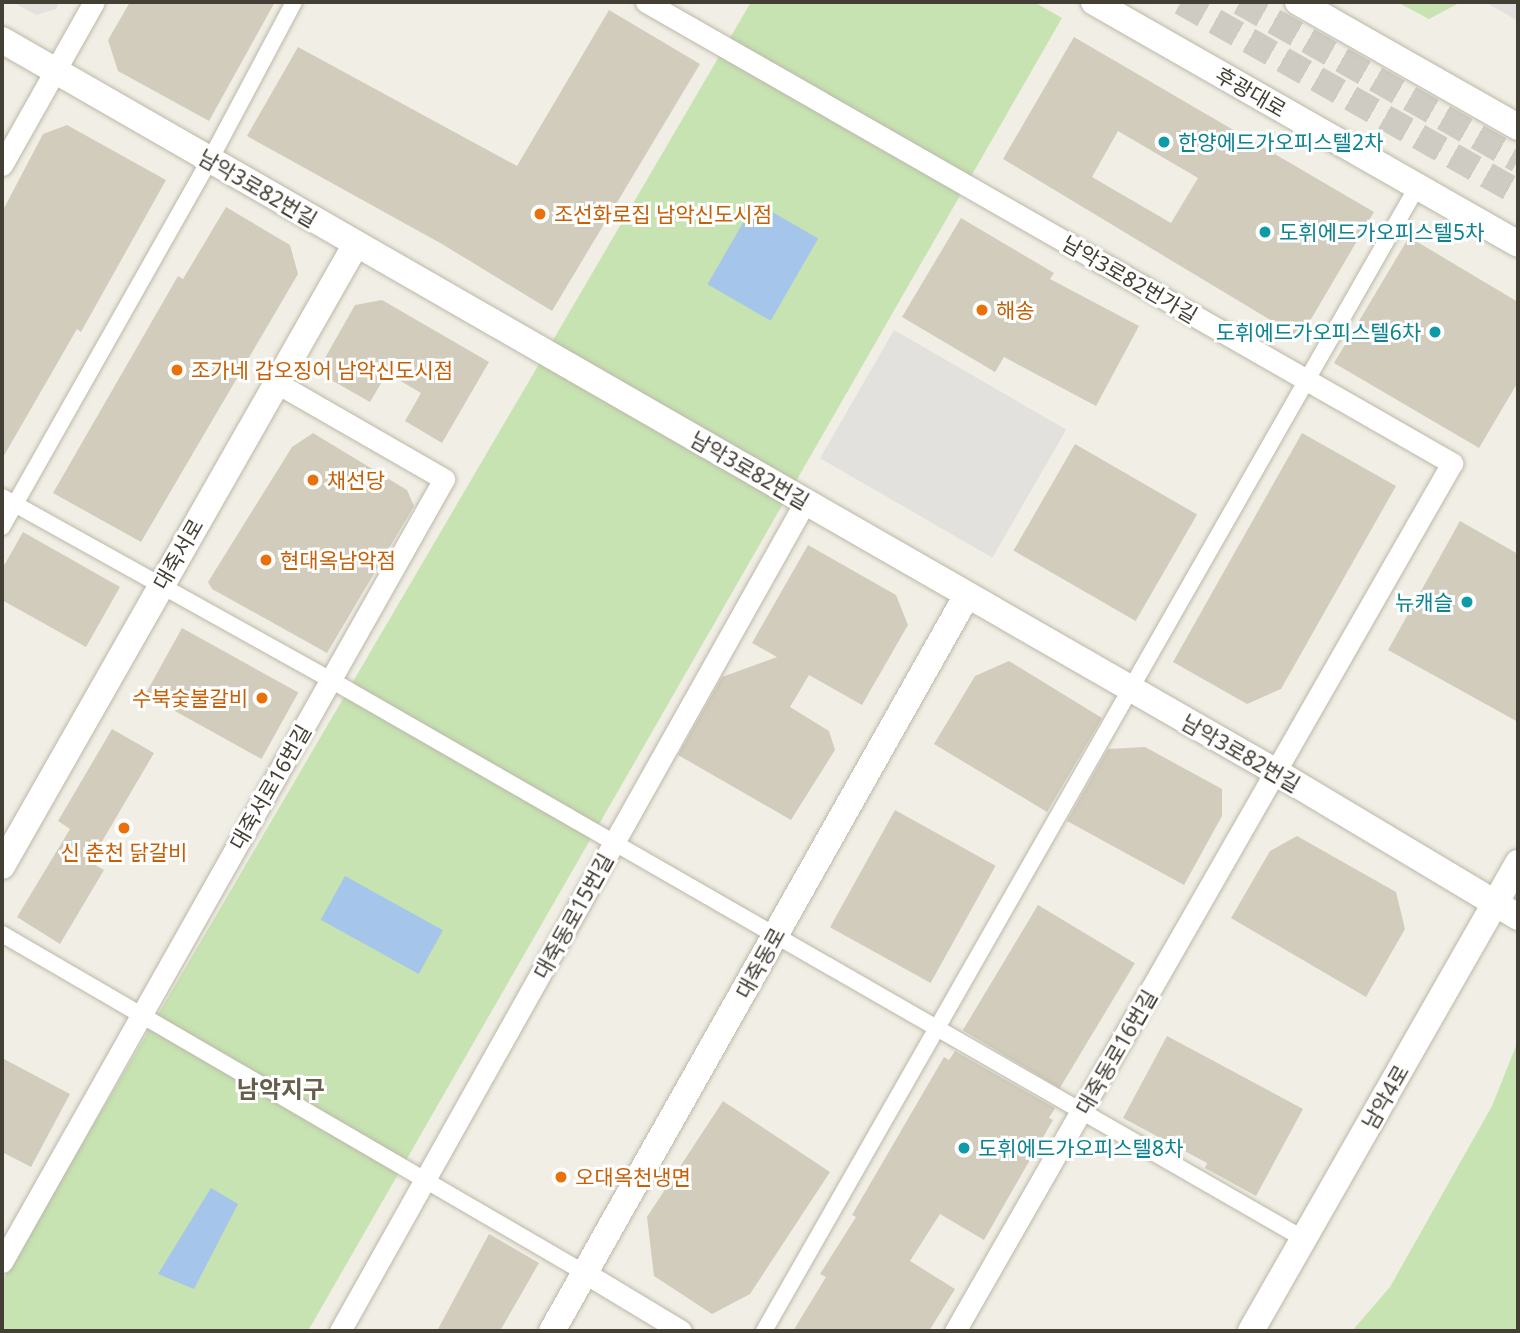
<!DOCTYPE html>
<html>
<head>
<meta charset="utf-8">
<style>
	body { margin:0 }
	#map { position:relative; width:1520px; height:1333px; overflow:hidden; background:#f1efe5; font-family:"Noto Sans","Noto Sans KR",sans-serif }
	div>[style] { position:absolute }
	.green>* { inset:0; background:#c6e3b1 }
	.parking>* { inset:0; background:#e2e1dd; transform-origin:0 0 }
	.water>* { inset:0; background:#a5c6ea; transform-origin:0 0 }
	.building>* { inset:0; background:#d2ccbc; transform-origin:0 0 }
	.tertiary-tunnel>* { height:26px; margin-top:-13px; transform-origin:0; background:repeating-linear-gradient(90deg,#ceccc2 0 26px,transparent 0 39px) }
	.roads { filter:drop-shadow(0 0 2px #bcb7a9) drop-shadow(0 0 2px #bcb7a9) }
	.pedestrian>* { height:16px; margin:-8px; padding:0 8px; transform-origin:8px; border-radius:8px; background:#fff }
	.minor>* { height:21px; margin:-10.5px; padding:0 10.5px; transform-origin:10.5px; border-radius:10.5px; background:#fff }
	.tertiary>* { height:26px; margin:-13px; padding:0 13px; transform-origin:13px; border-radius:13px; background:#fff }
	.dots>* { width:19px; height:19px; translate:-50% -50%; box-sizing:border-box; border:4px solid #fff; border-radius:50% }
	span { translate:-50% -50%; white-space:nowrap; text-align:center; line-height:1.15; -webkit-text-stroke:6px #fff; paint-order:stroke }
	.street-label { font-size:21px; color:#433f35 }
	.culture-label { font-size:21px; color:#0d838f }
	.left { translate:0 -50%; text-align:left }
	.right { translate:-100% -50%; text-align:right }
	.food-label { font-size:21px; color:#c56008 }
	.quarter-label { font-size:24px; color:#655e4d; font-weight:700 }
	.frame { position:absolute; inset:0; border:4px solid #433f35; pointer-events:none }
</style>
</head>
<body>
<div id="map">
	<div class="green">
		<i style="clip-path:polygon(751px 2px,1034px 2px,1062px 18px,308px 1331px,2px 1331px,2px 1281px)"></i>
		<i style="clip-path:polygon(1397px 2px,1461px 2px,1429px 19px)"></i>
		<i style="clip-path:polygon(1518px 1041px,1518px 1331px,1352px 1331px,1390px 1287px,1492px 1106px)"></i>
	</div>
	<div class="parking">
		<i style="clip-path:polygon(13px 2px,59px 2px,56px 9px,36px 15px)"></i>
		<i style="clip-path:polygon(1485px 2px,1518px 2px,1518px 21px)"></i>
		<i style="left:894px;top:330px;width:199px;height:148px;rotate:30deg"></i>
	</div>
	<div class="water">
		<i style="left:755px;top:202px;width:73px;height:95px;rotate:30deg"></i>
		<i style="left:345px;top:876px;width:112px;height:50px;rotate:29deg"></i>
		<i style="clip-path:polygon(211px 1188px,238px 1204px,194px 1289px,158px 1274px)"></i>
	</div>
	<div class="building">
		<i style="clip-path:polygon(130px 2px,275px 2px,209px 121px,118px 71px,108px 40px)"></i>
		<i style="clip-path:polygon(609px 10px,700px 64px,552px 311px,442px 244px,247px 136px,298px 47px,517px 166px)"></i>
		<i style="clip-path:polygon(evenodd,1074px 37px,1374px 212px,1300px 338px,1003px 159px,1074px 37px,1118px 131px,1198px 178px,1171px 223px,1092px 177px,1118px 131px)"></i>
		<i style="clip-path:polygon(67px 125px,166px 180px,81px 332px,77px 329px,2px 459px,2px 212px,43px 134px)"></i>
		<i style="clip-path:polygon(226px 207px,290px 245px,298px 274px,141px 542px,53px 493px,178px 276px,183px 279px)"></i>
		<i style="clip-path:polygon(961px 218px,1054px 273px,1050px 279px,1139px 326px,1096px 406px,1004px 357px,995px 372px,902px 317px)"></i>
		<i style="clip-path:polygon(1409px 237px,1518px 302px,1518px 382px,1479px 448px,1334px 363px)"></i>
		<i style="clip-path:polygon(382px 300px,489px 362px,442px 443px,405px 421px,421px 393px,387px 373px,370px 402px,317px 372px,355px 305px)"></i>
		<i style="clip-path:polygon(313px 433px,407px 490px,414px 506px,327px 653px,212px 589px,208px 582px,292px 447px)"></i>
		<i style="clip-path:polygon(1302px 433px,1396px 486px,1281px 689px,1247px 704px,1173px 662px)"></i>
		<i style="left:1075px;top:444px;width:141px;height:123px;rotate:30deg"></i>
		<i style="clip-path:polygon(1460px 521px,1518px 554px,1518px 722px,1388px 650px)"></i>
		<i style="clip-path:polygon(23px 532px,120px 587px,86px 647px,2px 600px,2px 569px)"></i>
		<i style="clip-path:polygon(808px 545px,896px 595px,908px 625px,862px 705px,809px 675px,790px 707px,829px 731px,835px 750px,791px 820px,678px 755px,722px 677px,777px 657px,752px 643px)"></i>
		<i style="left:182px;top:628px;width:133px;height:76px;rotate:29deg"></i>
		<i style="clip-path:polygon(1009px 661px,1102px 718px,1047px 812px,934px 744px,975px 676px)"></i>
		<i style="clip-path:polygon(112px 729px,154px 753px,90px 862px,104px 870px,60px 944px,17px 917px,70px 829px,58px 821px)"></i>
		<i style="clip-path:polygon(1145px 747px,1222px 789px,1222px 816px,1184px 885px,1067px 821px,1108px 749px)"></i>
		<i style="left:895px;top:810px;width:115px;height:134px;rotate:29deg"></i>
		<i style="clip-path:polygon(1297px 836px,1396px 892px,1405px 929px,1366px 997px,1231px 918px,1270px 851px)"></i>
		<i style="left:1038px;top:905px;width:113px;height:146px;rotate:31deg"></i>
		<i style="clip-path:polygon(1167px 1036px,1303px 1109px,1256px 1196px,1205px 1168px,1207px 1163px,1123px 1118px)"></i>
		<i style="clip-path:polygon(955px 1051px,1055px 1108px,1049px 1118px,1053px 1120px,984px 1240px,940px 1214px,910px 1261px,955px 1289px,929px 1331px,793px 1331px,826px 1277px,820px 1274px,856px 1217px,852px 1215px,944px 1057px,949px 1060px)"></i>
		<i style="clip-path:polygon(2px 1058px,70px 1094px,31px 1167px,2px 1152px)"></i>
		<i style="clip-path:polygon(723px 1101px,830px 1172px,750px 1294px,712px 1314px,654px 1276px,647px 1217px)"></i>
		<i style="clip-path:polygon(489px 1234px,539px 1263px,500px 1331px,437px 1331px)"></i>
	</div>
	<div class="tertiary-tunnel">
		<i style="left:1181px;top:2px;width:387px;rotate:29.5deg"></i>
		<i style="left:1240px;top:2px;width:320px;rotate:29.6deg"></i>
	</div>
	<div class="roads">
		<div class="pedestrian">
			<i style="left:2px;top:497px;width:376px;rotate:29.1deg"></i>
			<i style="left:331px;top:680px;width:1122px;rotate:29.88deg"></i>
			<i style="left:2px;top:527px;width:422px;rotate:-60.5deg"></i>
			<i style="left:210px;top:160px;width:179px;rotate:-62deg"></i>
			<i style="left:2px;top:934px;width:674px;rotate:30.18deg"></i>
			<i style="left:764px;top:1331px;width:1317px;rotate:-60.28deg"></i>
		</div>
		<div class="minor">
			<i style="left:646px;top:2px;width:929px;rotate:29.77deg"></i>
			<i style="left:1452px;top:463px;width:1000px;rotate:119.79deg"></i>
			<i style="left:2px;top:165px;width:187px;rotate:-60.6deg"></i>
			<i style="left:2px;top:1262px;width:899px;rotate:-60.56deg"></i>
			<i style="left:444px;top:479px;width:193px;rotate:-150.1deg"></i>
			<i style="left:585px;top:1273px;width:112px;rotate:31.1deg"></i>
			<i style="left:340px;top:1331px;width:951px;rotate:-60.71deg"></i>
		</div>
		<div class="tertiary">
			<i style="left:1094px;top:2px;width:488px;rotate:29.7deg"></i>
			<i style="left:1298px;top:2px;width:253px;rotate:29.6deg"></i>
			<i style="left:2px;top:40px;width:1469px;rotate:29.88deg"></i>
			<i style="left:1276px;top:772px;width:282px;rotate:30.9deg"></i>
			<i style="left:2px;top:866px;width:716px;rotate:-60.35deg"></i>
			<i style="left:552px;top:1331px;width:845px;rotate:-60.58deg"></i>
			<i style="left:1251px;top:1331px;width:539px;rotate:-60.29deg"></i>
		</div>
	</div>
	<div class="dots">
		<i style="left:1164px;top:142px;background:#0f9aa8"></i>
		<i style="left:540px;top:214px;background:#e8710a"></i>
		<i style="left:1265px;top:232px;background:#0f9aa8"></i>
		<i style="left:982px;top:310px;background:#e8710a"></i>
		<i style="left:1435px;top:332px;background:#0f9aa8"></i>
		<i style="left:177px;top:370px;background:#e8710a"></i>
		<i style="left:313px;top:480px;background:#e8710a"></i>
		<i style="left:266px;top:560px;background:#e8710a"></i>
		<i style="left:1467px;top:602px;background:#0f9aa8"></i>
		<i style="left:262px;top:698px;background:#e8710a"></i>
		<i style="left:124px;top:828px;background:#e8710a"></i>
		<i style="left:964px;top:1148px;background:#0f9aa8"></i>
		<i style="left:561px;top:1177px;background:#e8710a"></i>
	</div>
	<div class="street-label">
		<span style="left:1251px;top:92px;rotate:30deg">후광대로</span>
		<span style="left:258px;top:188px;rotate:30deg">남악3로82번길</span>
		<span style="left:1130px;top:279px;rotate:30deg">남악3로82번가길</span>
		<span style="left:750px;top:470px;rotate:30deg">남악3로82번길</span>
		<span style="left:178px;top:554px;rotate:-60deg">대죽서로</span>
		<span style="left:1241px;top:753px;rotate:30deg">남악3로82번길</span>
		<span style="left:270px;top:787px;rotate:-60deg">대죽서로16번길</span>
		<span style="left:573px;top:916px;rotate:-61deg">대죽동로15번길</span>
		<span style="left:760px;top:963px;rotate:-61deg">대죽동로</span>
		<span style="left:1116px;top:1052px;rotate:-60deg">대죽동로16번길</span>
		<span style="left:1385px;top:1097px;rotate:-60deg">남악4로</span>
	</div>
	<div class="culture-label">
		<span class="left" style="left:1178px;top:142px">한양에드가오피스텔2차</span>
		<span class="left" style="left:1279px;top:232px">도휘에드가오피스텔5차</span>
		<span class="right" style="left:1421px;top:332px">도휘에드가오피스텔6차</span>
		<span class="right" style="left:1453px;top:602px">뉴캐슬</span>
		<span class="left" style="left:978px;top:1148px">도휘에드가오피스텔8차</span>
	</div>
	<div class="food-label">
		<span class="left" style="left:554px;top:214px">조선화로집 남악신도시점</span>
		<span class="left" style="left:996px;top:310px">해송</span>
		<span class="left" style="left:191px;top:370px">조가네 갑오징어 남악신도시점</span>
		<span class="left" style="left:327px;top:480px">채선당</span>
		<span class="left" style="left:280px;top:560px">현대옥남악점</span>
		<span class="right" style="left:248px;top:698px">수북숯불갈비</span>
		<span style="left:124px;top:852px">신 춘천 닭갈비</span>
		<span class="left" style="left:575px;top:1177px">오대옥천냉면</span>
	</div>
	<div class="quarter-label">
		<span style="left:281px;top:1089px">남악지구</span>
	</div>
	<div class="frame"></div>
</div>
</body>
</html>
